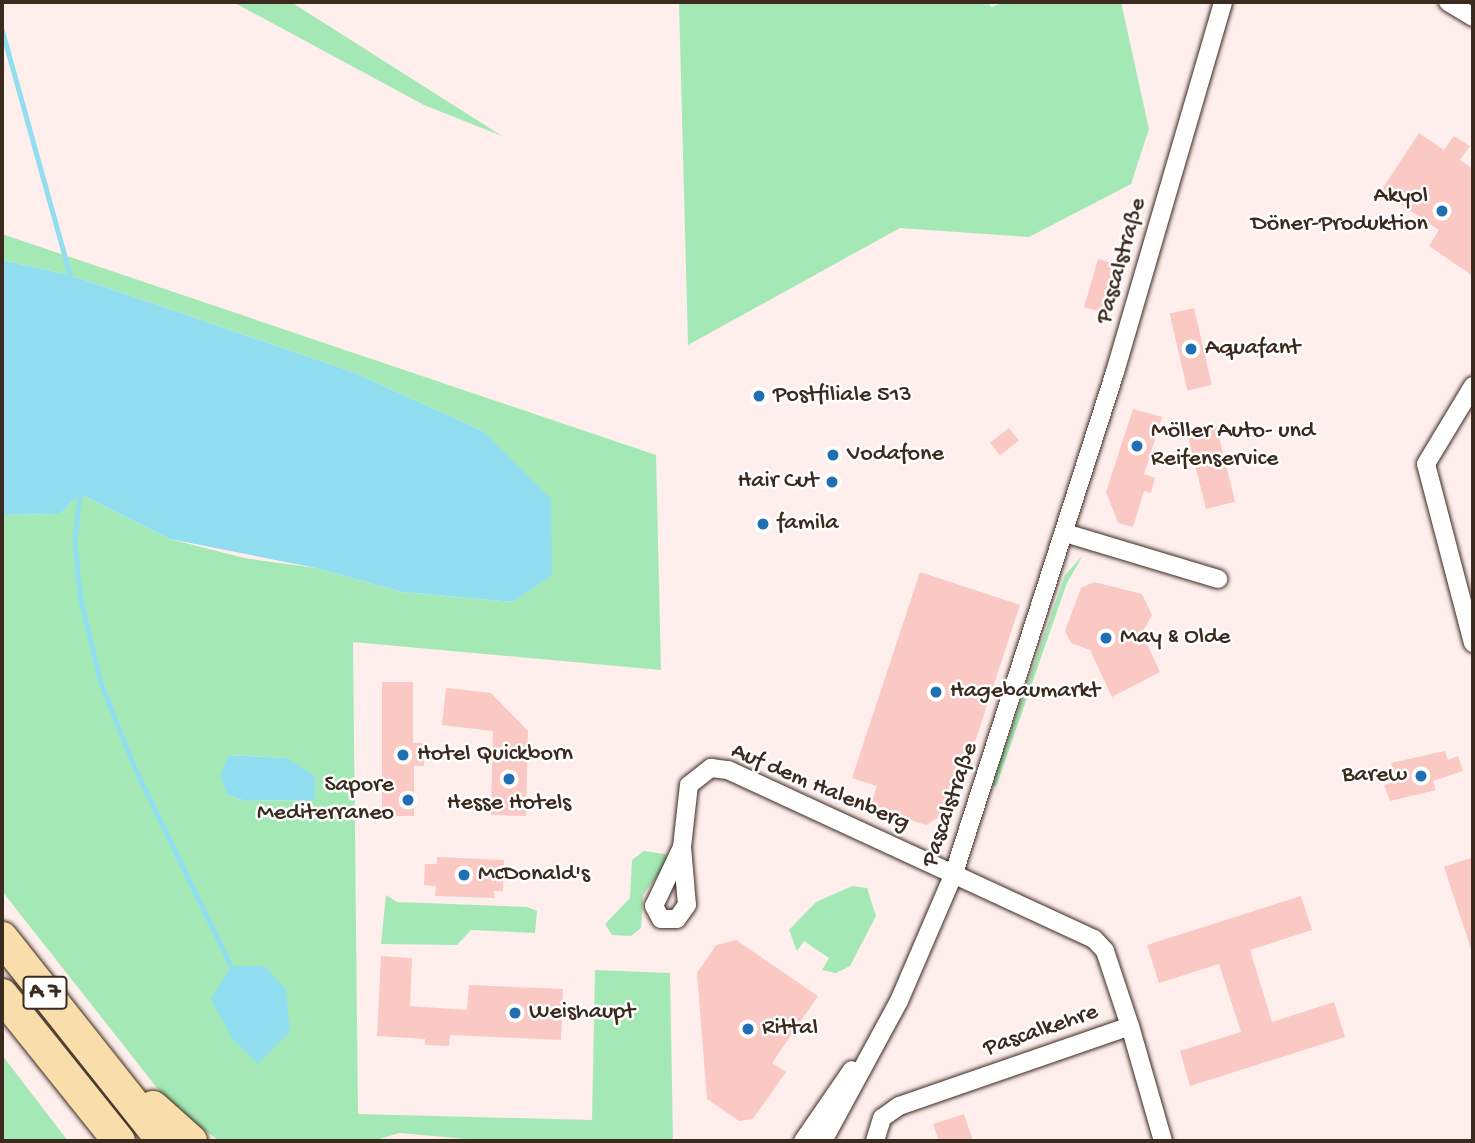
<!DOCTYPE html>
<html>
<head>
<meta charset="utf-8">
<style>
	body { margin:0 }
	#map { position:relative; width:1475px; height:1143px; overflow:hidden; background:#feefed; font-family:"Gochi Hand",sans-serif }
	div>[style] { position:absolute }
	.green>* { inset:0; background:#a4e9b5 }
	.water>* { inset:0; background:#91def0 }
	.stream>* { height:4.5px; margin:-2.25px; padding:0 2.25px; transform-origin:2.25px; border-radius:2.25px; background:#91def0 }
	.building>* { inset:0; background:#fac9c4; transform-origin:0 0 }
	.roads { filter:drop-shadow(0 0 2px #3b2a1e) drop-shadow(0 0 2px #3b2a1e) }
	.minor>* { height:18px; margin:-9px; padding:0 9px; transform-origin:9px; border-radius:9px; background:#fff }
	.motorway>* { height:32px; margin:-16px; padding:0 16px; transform-origin:16px; border-radius:16px; background:#f9ddab }
	.dots>* { width:19px; height:19px; translate:-50% -50%; box-sizing:border-box; border:4px solid #fff; border-radius:50% }
	span { translate:-50% -50%; white-space:nowrap; text-align:center; line-height:1.15; -webkit-text-stroke:5px #fff; paint-order:stroke }
	.shield-label span { padding:2px 5px; background:#fff; border:2px solid; border-radius:5px; -webkit-text-stroke-width:0 }
	.shield-label { font-size:23px; color:#3b2a1e; font-weight:700 }
	.poi-label { font-size:24px; color:#3b2a1e }
	.right { translate:-100% -50%; text-align:right }
	.left { translate:0 -50%; text-align:left }
	.street-label { font-size:24px; color:#3b2a1e }
	.frame { position:absolute; inset:0; border:4px solid #3b2a1e; pointer-events:none }
</style>
</head>
<body>
<div id="map">
	<div class="green">
		<i style="clip-path:polygon(233px 2px,291px 2px,502px 136px,424px 105px)"></i>
		<i style="clip-path:polygon(679px 2px,988px 2px,991px 7px,1005px 2px,1121px 2px,1149px 129px,1131px 184px,1029px 237px,900px 228px,688px 345px)"></i>
		<i style="clip-path:polygon(evenodd,2px 234px,656px 455px,661px 670px,353px 642px,358px 1114px,592px 1120px,595px 970px,670px 973px,673px 1141px,489px 1141px,399px 1133px,373px 1141px,218px 1140px,172px 1107px,2px 891px,2px 515px,60px 514px,80px 494px,170px 539px,244px 558px,316px 568px,402px 592px,513px 602px,483px 431px,353px 372px,70px 275px,2px 260px,2px 234px,229px 755px,287px 758px,314px 800px,245px 801px,228px 795px,229px 755px)"></i>
		<i style="clip-path:polygon(1083px 555px,1067px 583px,996px 787px,992px 785px,1065px 575px)"></i>
		<i style="clip-path:polygon(644px 851px,665px 854px,669px 860px,643px 895px,641px 928px,631px 936px,612px 935px,605px 924px,630px 898px,632px 860px)"></i>
		<i style="clip-path:polygon(852px 886px,867px 888px,876px 916px,850px 966px,836px 973px,822px 970px,829px 958px,804px 941px,797px 951px,789px 930px,816px 902px)"></i>
		<i style="clip-path:polygon(386px 895px,397px 902px,527px 907px,537px 911px,535px 933px,471px 930px,457px 945px,381px 944px)"></i>
		<i style="clip-path:polygon(2px 1055px,68px 1141px,2px 1141px)"></i>
	</div>
	<div class="water">
		<i style="clip-path:polygon(2px 260px,70px 275px,353px 372px,483px 431px,551px 499px,552px 575px,513px 602px,402px 592px,316px 568px,170px 539px,80px 494px,60px 514px,2px 515px)"></i>
		<i style="clip-path:polygon(229px 755px,287px 758px,315px 776px,315px 800px,245px 801px,228px 795px,220px 775px)"></i>
		<i style="clip-path:polygon(231px 966px,264px 966px,286px 989px,290px 1032px,258px 1064px,233px 1040px,211px 999px)"></i>
	</div>
	<div class="stream">
		<i style="left:2px;top:29px;width:255px;rotate:74.5deg"></i>
		<i style="left:80px;top:494px;width:49px;rotate:95.8deg"></i>
		<i style="left:75px;top:543px;width:57px;rotate:84deg"></i>
		<i style="left:81px;top:600px;width:85px;rotate:76.5deg"></i>
		<i style="left:101px;top:683px;width:94px;rotate:68.1deg"></i>
		<i style="left:136px;top:770px;width:218px;rotate:64.1deg"></i>
	</div>
	<div class="building">
		<i style="clip-path:polygon(1419px 133px,1444px 150px,1454px 136px,1470px 146px,1460px 160px,1473px 169px,1473px 276px,1429px 246px,1439px 230px,1381px 191px)"></i>
		<i style="left:1098px;top:259px;width:18px;height:50px;rotate:16deg"></i>
		<i style="left:1194px;top:308px;width:79px;height:25px;rotate:77deg"></i>
		<i style="clip-path:polygon(1133px 409px,1162px 417px,1144px 474px,1155px 478px,1151px 493px,1144px 491px,1133px 527px,1118px 523px,1106px 492px)"></i>
		<i style="left:1216px;top:425px;width:79px;height:30px;rotate:76deg"></i>
		<i style="left:1009px;top:428px;width:16px;height:24px;rotate:52deg"></i>
		<i style="clip-path:polygon(920px 572px,1020px 605px,953px 809px,926px 825px,870px 807px,877px 786px,852px 778px)"></i>
		<i style="clip-path:polygon(1094px 582px,1142px 594px,1152px 615px,1142px 633px,1160px 672px,1112px 697px,1090px 650px,1071px 643px,1065px 631px,1081px 588px)"></i>
		<i style="clip-path:polygon(382px 682px,413px 682px,413px 743px,424px 743px,424px 766px,414px 766px,414px 816px,382px 816px)"></i>
		<i style="clip-path:polygon(446px 688px,491px 693px,528px 731px,526px 816px,491px 815px,493px 731px,442px 725px)"></i>
		<i style="clip-path:polygon(1445px 751px,1448px 760px,1458px 756px,1463px 771px,1433px 781px,1436px 790px,1390px 801px,1384px 785px,1397px 781px,1391px 763px)"></i>
		<i style="clip-path:polygon(437px 857px,504px 860px,503px 891px,494px 891px,494px 898px,435px 896px,436px 886px,424px 885px,425px 864px,437px 864px)"></i>
		<i style="clip-path:polygon(1473px 857px,1473px 948px,1471px 949px,1444px 867px)"></i>
		<i style="clip-path:polygon(1301px 896px,1312px 930px,1250px 950px,1272px 1022px,1334px 1002px,1345px 1037px,1190px 1086px,1180px 1051px,1241px 1032px,1219px 964px,1159px 983px,1147px 945px)"></i>
		<i style="clip-path:polygon(736px 940px,818px 996px,772px 1063px,786px 1072px,753px 1119px,739px 1121px,707px 1099px,697px 973px,716px 945px)"></i>
		<i style="clip-path:polygon(381px 956px,412px 958px,410px 1006px,467px 1010px,469px 985px,563px 989px,561px 1040px,450px 1035px,449px 1046px,425px 1045px,425px 1039px,377px 1036px)"></i>
		<i style="clip-path:polygon(964px 1114px,973px 1141px,939px 1141px,933px 1124px)"></i>
	</div>
	<div class="roads">
		<div class="minor">
			<i style="left:1448px;top:2px;width:29px;rotate:31deg"></i>
			<i style="left:1473px;top:386px;width:91px;rotate:121.1deg"></i>
			<i style="left:1426px;top:464px;width:185px;rotate:75.3deg"></i>
			<i style="left:1065px;top:533px;width:160px;rotate:16.7deg"></i>
			<i style="left:682px;top:847px;width:62px;rotate:-83.6deg"></i>
			<i style="left:689px;top:785px;width:28px;rotate:-38deg"></i>
			<i style="left:711px;top:768px;width:17px;rotate:7deg"></i>
			<i style="left:728px;top:770px;width:403px;rotate:24.8deg"></i>
			<i style="left:1094px;top:939px;width:16px;rotate:47deg"></i>
			<i style="left:1105px;top:951px;width:79px;rotate:71.6deg"></i>
			<i style="left:682px;top:847px;width:58px;rotate:85.1deg"></i>
			<i style="left:687px;top:905px;width:17px;rotate:126deg"></i>
			<i style="left:677px;top:919px;width:16px;rotate:180deg"></i>
			<i style="left:661px;top:919px;width:15px;rotate:-118deg"></i>
			<i style="left:654px;top:906px;width:65px;rotate:-64.6deg"></i>
			<i style="left:803px;top:1141px;width:86px;rotate:-55.4deg"></i>
			<i style="left:823px;top:1141px;width:159px;rotate:-61.5deg"></i>
			<i style="left:899px;top:1001px;width:139px;rotate:-66.7deg"></i>
			<i style="left:954px;top:873px;width:526px;rotate:-72.18deg"></i>
			<i style="left:1115px;top:372px;width:385px;rotate:-73.7deg"></i>
			<i style="left:875px;top:1141px;width:24px;rotate:-73deg"></i>
			<i style="left:882px;top:1118px;width:21px;rotate:-35deg"></i>
			<i style="left:899px;top:1106px;width:244px;rotate:-19.1deg"></i>
			<i style="left:1130px;top:1026px;width:120px;rotate:74deg"></i>
		</div>
		<div class="motorway">
			<i style="left:2px;top:938px;width:259px;rotate:51.6deg"></i>
			<i style="left:2px;top:995px;width:187px;rotate:51.3deg"></i>
			<i style="left:153px;top:1107px;width:51px;rotate:41.8deg"></i>
		</div>
	</div>
	<div class="dots">
		<i style="left:1442px;top:211px;background:#1f6fb2"></i>
		<i style="left:1191px;top:349px;background:#1f6fb2"></i>
		<i style="left:759px;top:396px;background:#1f6fb2"></i>
		<i style="left:1137px;top:446px;background:#1f6fb2"></i>
		<i style="left:833px;top:455px;background:#1f6fb2"></i>
		<i style="left:832px;top:482px;background:#1f6fb2"></i>
		<i style="left:763px;top:524px;background:#1f6fb2"></i>
		<i style="left:1106px;top:638px;background:#1f6fb2"></i>
		<i style="left:936px;top:692px;background:#1f6fb2"></i>
		<i style="left:403px;top:755px;background:#1f6fb2"></i>
		<i style="left:1421px;top:776px;background:#1f6fb2"></i>
		<i style="left:509px;top:779px;background:#1f6fb2"></i>
		<i style="left:408px;top:800px;background:#1f6fb2"></i>
		<i style="left:464px;top:875px;background:#1f6fb2"></i>
		<i style="left:515px;top:1013px;background:#1f6fb2"></i>
		<i style="left:748px;top:1029px;background:#1f6fb2"></i>
	</div>
	<div class="shield-label">
		<span style="left:45px;top:993px">A 7</span>
	</div>
	<div class="poi-label">
		<span class="right" style="left:1428px;top:211px">Akyol<br>Döner-Produktion</span>
		<span class="left" style="left:1205px;top:349px">Aquafant</span>
		<span class="left" style="left:773px;top:396px">Postfiliale 513</span>
		<span class="left" style="left:1151px;top:446px">Möller Auto- und<br>Reifenservice</span>
		<span class="left" style="left:847px;top:455px">Vodafone</span>
		<span class="right" style="left:818px;top:482px">Hair Cut</span>
		<span class="left" style="left:777px;top:524px">famila</span>
		<span class="left" style="left:1120px;top:638px">May &amp; Olde</span>
		<span class="left" style="left:950px;top:692px">Hagebaumarkt</span>
		<span class="left" style="left:417px;top:755px">Hotel Quickborn</span>
		<span class="right" style="left:1407px;top:776px">Barew</span>
		<span class="right" style="left:394px;top:800px">Sapore<br>Mediterraneo</span>
		<span style="left:509px;top:804px">Hesse Hotels</span>
		<span class="left" style="left:478px;top:875px">McDonald's</span>
		<span class="left" style="left:529px;top:1013px">Weishaupt</span>
		<span class="left" style="left:762px;top:1029px">Rittal</span>
	</div>
	<div class="street-label">
		<span style="left:1122px;top:261px;rotate:-74deg">Pascalstraße</span>
		<span style="left:820px;top:788px;rotate:23deg">Auf dem Halenberg</span>
		<span style="left:951px;top:805px;rotate:-71deg">Pascalstraße</span>
		<span style="left:1041px;top:1031px;rotate:-19deg">Pascalkehre</span>
	</div>
	<div class="frame"></div>
</div>
</body>
</html>
